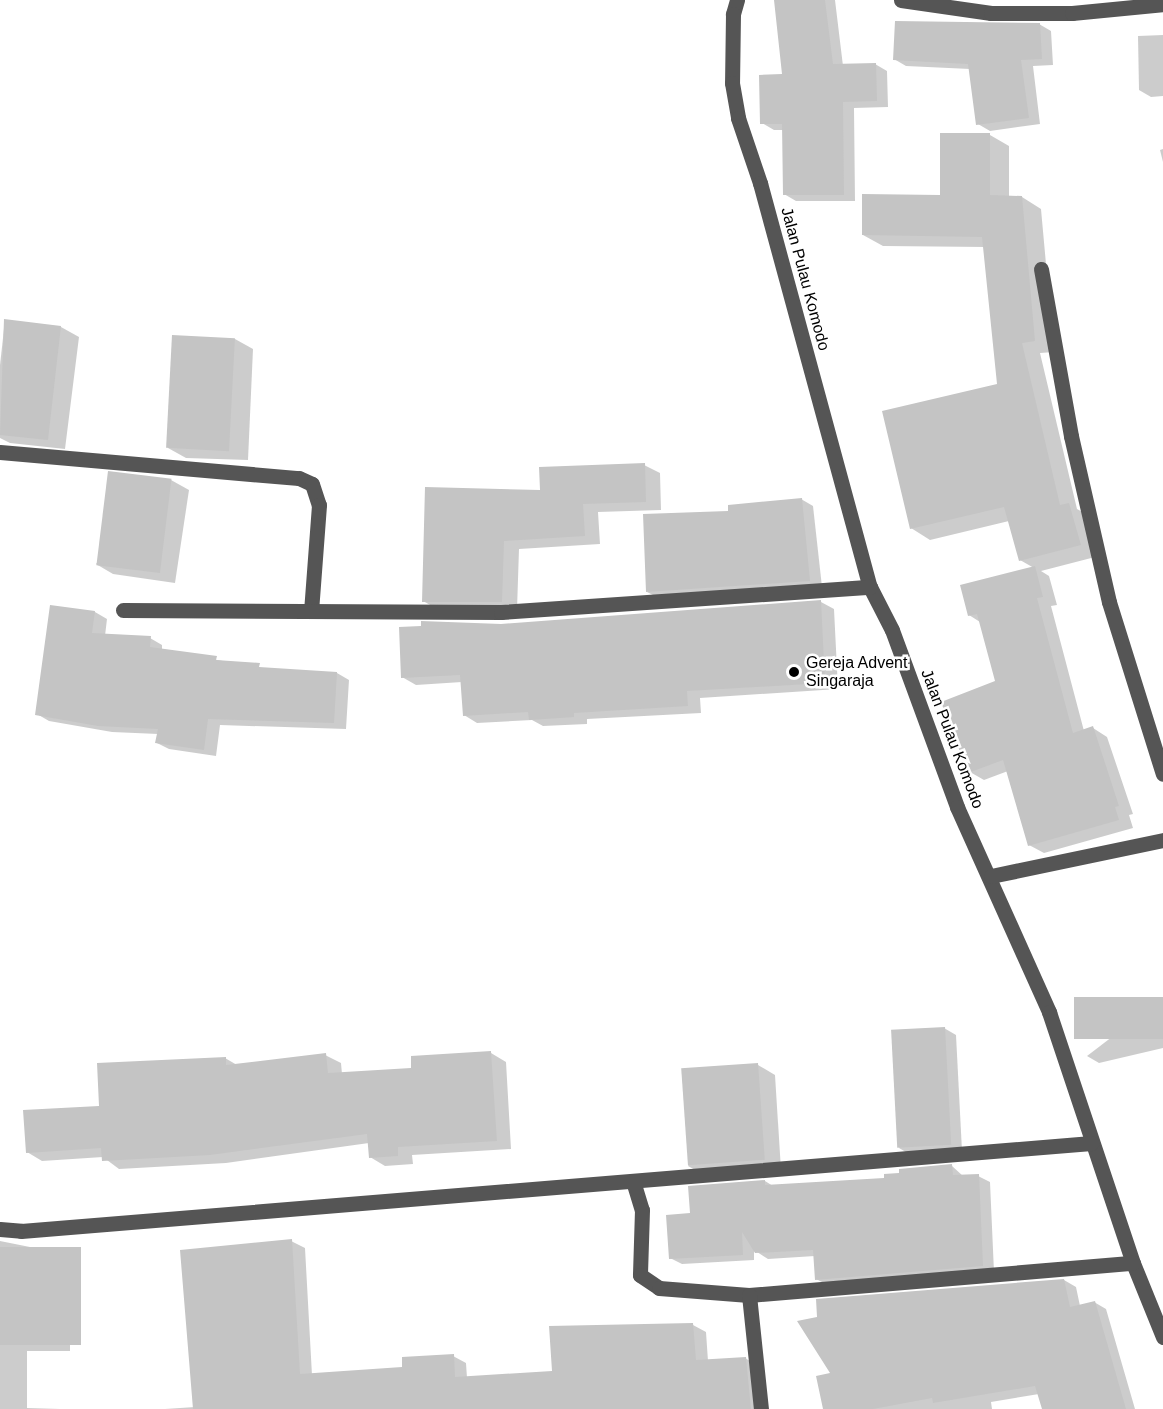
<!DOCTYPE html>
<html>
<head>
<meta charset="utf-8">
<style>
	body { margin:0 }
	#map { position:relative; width:1163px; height:1409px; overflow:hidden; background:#fff; font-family:Helvetica,sans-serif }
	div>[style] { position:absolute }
	.shadow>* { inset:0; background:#0003 }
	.building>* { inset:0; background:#c4c4c4; transform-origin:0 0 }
	.minor>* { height:15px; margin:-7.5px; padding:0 7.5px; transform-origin:7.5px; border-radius:7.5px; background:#555 }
	.dots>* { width:16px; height:16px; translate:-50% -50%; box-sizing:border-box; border:3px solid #fff; border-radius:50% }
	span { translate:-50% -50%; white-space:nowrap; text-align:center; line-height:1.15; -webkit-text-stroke:5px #fff; paint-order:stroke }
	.street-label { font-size:16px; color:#000 }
	.poi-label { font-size:16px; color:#000 }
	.left { translate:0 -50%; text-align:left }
</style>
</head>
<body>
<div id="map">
	<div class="shadow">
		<i style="clip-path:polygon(776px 0,835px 0,843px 66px,875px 64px,887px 71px,888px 107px,854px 108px,855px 201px,796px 201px,784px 194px,784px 130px,774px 130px,762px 123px,784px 75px)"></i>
		<i style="clip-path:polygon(1039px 24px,1051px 31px,1053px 65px,1033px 66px,1040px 124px,990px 131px,978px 124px,970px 69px,906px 66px,894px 59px)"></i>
		<i style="clip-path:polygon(1163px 35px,1163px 96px,1151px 97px,1139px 90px,1138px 36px)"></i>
		<i style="clip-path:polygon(990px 135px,1009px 146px,1009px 197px,1022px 197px,1041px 209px,1054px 352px,1040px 353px,1077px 509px,1088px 515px,1099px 556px,1041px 571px,1049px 576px,1057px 605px,1051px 606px,1084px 731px,1093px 728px,1107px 737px,1133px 814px,1129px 815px,1133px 828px,1044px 853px,1029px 845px,1008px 771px,984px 780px,970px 772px,997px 682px,980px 622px,969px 615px,1034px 568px,1020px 560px,1009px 521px,930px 540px,911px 528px,999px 385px,985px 247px,883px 246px,863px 235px,941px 196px)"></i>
		<i style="clip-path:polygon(1163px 149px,1163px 162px,1160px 150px)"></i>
		<i style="clip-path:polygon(5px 320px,61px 327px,79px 337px,65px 449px,10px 443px,0 438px,0 365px)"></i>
		<i style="clip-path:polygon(173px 337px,235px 339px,253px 349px,248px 460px,186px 458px,168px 448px)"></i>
		<i style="clip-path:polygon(644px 465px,660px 473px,661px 510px,598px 512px,600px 544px,519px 549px,517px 610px,439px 610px,423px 601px,542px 492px)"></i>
		<i style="clip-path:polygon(171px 480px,189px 490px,175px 583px,113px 574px,96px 564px)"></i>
		<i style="clip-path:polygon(801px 499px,813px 506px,822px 587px,659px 598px,647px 592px,730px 512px)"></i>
		<i style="clip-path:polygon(821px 602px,834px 609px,838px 689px,700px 698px,701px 713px,587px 719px,587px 724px,543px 726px,532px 720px,477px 723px,464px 715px,462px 682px,416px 685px,402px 677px,501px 626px)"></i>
		<i style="clip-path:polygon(51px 606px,95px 612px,107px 619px,105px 636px,150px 638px,162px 645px,162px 650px,267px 669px,337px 673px,349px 680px,346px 729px,220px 725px,216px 756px,169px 749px,157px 743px,158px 734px,112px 732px,49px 721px,37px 714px)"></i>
		<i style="clip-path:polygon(1163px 998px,1163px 1048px,1099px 1063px,1087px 1056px)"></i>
		<i style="clip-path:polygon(944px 1028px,956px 1035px,962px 1151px,911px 1155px,899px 1148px)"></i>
		<i style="clip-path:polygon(491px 1053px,506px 1062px,511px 1149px,412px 1155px,413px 1164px,385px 1166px,370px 1157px,369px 1143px,226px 1163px,119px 1169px,103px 1157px,42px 1161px,27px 1152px,101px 1107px,225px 1058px,237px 1065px,325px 1055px,341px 1063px,342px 1074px,413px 1070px)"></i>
		<i style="clip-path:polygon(758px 1065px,775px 1075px,781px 1170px,706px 1176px,688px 1166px)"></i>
		<i style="clip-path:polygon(952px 1166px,963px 1176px,978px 1176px,990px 1182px,994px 1272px,828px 1285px,816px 1279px,815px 1256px,768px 1259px,754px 1250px,754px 1260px,682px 1264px,670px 1258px,691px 1215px,765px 1181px,773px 1186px,885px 1179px)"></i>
		<i style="clip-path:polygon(0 1241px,70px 1255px,70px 1351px,27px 1351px,27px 1408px,60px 1409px,0 1409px)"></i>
		<i style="clip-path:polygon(291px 1241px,305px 1248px,312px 1375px,404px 1369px,453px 1356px,466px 1363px,467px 1378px,554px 1372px,693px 1325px,706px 1332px,708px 1361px,745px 1358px,758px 1366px,763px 1409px,165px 1409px,195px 1407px)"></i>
		<i style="clip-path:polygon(1064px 1280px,1076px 1287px,1080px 1306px,1094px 1302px,1106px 1309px,1135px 1409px,1044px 1409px,1039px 1394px,991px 1402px,992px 1409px,824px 1409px,833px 1374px)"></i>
	</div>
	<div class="building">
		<i style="clip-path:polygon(774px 0,825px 0,833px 64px,876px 63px,877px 101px,843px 102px,844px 195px,783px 195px,782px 124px,760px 124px,759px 75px,782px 74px)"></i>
		<i style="clip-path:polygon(895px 21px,1040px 23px,1042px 59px,1021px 60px,1029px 118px,976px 125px,968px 64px,893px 60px)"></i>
		<i style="clip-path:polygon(940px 133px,990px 133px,990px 195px,1022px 196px,1035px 341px,1022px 343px,1060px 505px,1069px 503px,1081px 545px,1019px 561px,1004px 507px,910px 529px,882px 411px,997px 384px,982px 237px,862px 235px,862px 194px,940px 195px)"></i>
		<i style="clip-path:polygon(4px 319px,61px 326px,48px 440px,0 435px)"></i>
		<i style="left:172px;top:335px;width:63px;height:113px;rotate:3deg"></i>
		<i style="clip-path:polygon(645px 463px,646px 502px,583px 504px,585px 536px,504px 541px,502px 602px,422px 602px,425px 487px,540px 490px,539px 467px)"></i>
		<i style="left:108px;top:471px;width:64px;height:95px;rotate:7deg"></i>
		<i style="clip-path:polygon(802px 498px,810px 581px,646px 592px,643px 514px,728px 511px,728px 505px)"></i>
		<i style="clip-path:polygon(1035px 566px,1043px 597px,1037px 598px,1073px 733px,1093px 726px,1119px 806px,1115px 807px,1119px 820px,1028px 846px,1003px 760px,968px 773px,941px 702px,995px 681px,977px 614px,968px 616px,960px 585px)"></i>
		<i style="clip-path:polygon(821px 600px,825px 683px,687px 691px,688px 706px,574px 713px,574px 717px,529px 720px,528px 712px,463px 716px,460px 675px,401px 678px,399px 627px,421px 626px,421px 621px,501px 624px)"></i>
		<i style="clip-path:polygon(50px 605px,95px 611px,92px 633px,151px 636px,150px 647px,217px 656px,216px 660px,260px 663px,259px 667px,337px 672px,334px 723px,208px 719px,204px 750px,155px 743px,158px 729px,98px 726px,35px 715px)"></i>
		<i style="left:1163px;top:997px;width:42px;height:89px;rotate:90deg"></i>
		<i style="left:945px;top:1027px;width:118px;height:54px;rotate:87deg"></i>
		<i style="clip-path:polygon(491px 1051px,497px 1141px,398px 1147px,398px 1156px,369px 1158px,367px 1134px,210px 1155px,102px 1161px,101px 1148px,26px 1153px,23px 1110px,99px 1106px,97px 1063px,226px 1057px,226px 1065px,326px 1053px,328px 1073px,411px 1068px,411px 1056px)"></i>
		<i style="left:758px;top:1063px;width:97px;height:77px;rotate:86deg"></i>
		<i style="clip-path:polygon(952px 1164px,953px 1175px,979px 1174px,983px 1266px,815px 1280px,813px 1250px,755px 1253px,742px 1232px,743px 1255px,669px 1259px,666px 1215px,690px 1213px,688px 1186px,765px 1180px,765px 1185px,884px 1178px,884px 1174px,899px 1173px,899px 1169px)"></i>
		<i style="clip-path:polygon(292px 1239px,300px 1374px,402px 1367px,402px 1357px,454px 1354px,455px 1377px,552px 1371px,549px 1326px,693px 1323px,696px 1360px,746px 1357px,751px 1409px,193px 1409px,180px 1250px)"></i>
		<i style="left:0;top:1247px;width:81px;height:98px"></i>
		<i style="clip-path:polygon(1064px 1279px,1070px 1307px,1095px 1301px,1126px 1409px,1042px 1409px,1035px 1386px,933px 1403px,932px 1398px,873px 1409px,823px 1409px,816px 1376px,830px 1373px,797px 1321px,817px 1317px,816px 1299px)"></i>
	</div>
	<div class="minor">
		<i style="left:737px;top:0;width:15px;rotate:106deg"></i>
		<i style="left:733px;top:14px;width:69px;rotate:90.8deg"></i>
		<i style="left:732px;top:83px;width:36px;rotate:80deg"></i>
		<i style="left:738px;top:118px;width:69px;rotate:71.3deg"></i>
		<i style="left:760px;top:183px;width:419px;rotate:74.8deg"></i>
		<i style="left:870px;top:587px;width:48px;rotate:62.9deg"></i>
		<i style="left:892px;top:630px;width:189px;rotate:69.8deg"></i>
		<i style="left:957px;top:807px;width:225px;rotate:65.8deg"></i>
		<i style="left:1049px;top:1012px;width:265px;rotate:71.5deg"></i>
		<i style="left:1133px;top:1263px;width:80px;rotate:67.9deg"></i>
		<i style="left:901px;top:0;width:91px;rotate:8.2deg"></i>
		<i style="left:991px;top:13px;width:81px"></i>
		<i style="left:1072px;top:13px;width:91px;rotate:-5.6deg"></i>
		<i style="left:1041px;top:269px;width:170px;rotate:79.8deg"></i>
		<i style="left:1071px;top:436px;width:170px;rotate:77.1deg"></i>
		<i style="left:1109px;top:602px;width:180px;rotate:72.6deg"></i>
		<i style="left:0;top:452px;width:300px;rotate:5deg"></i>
		<i style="left:299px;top:478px;width:14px;rotate:25deg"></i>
		<i style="left:312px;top:484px;width:22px;rotate:72deg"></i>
		<i style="left:319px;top:505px;width:106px;rotate:94.3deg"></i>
		<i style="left:123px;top:610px;width:378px;rotate:0.3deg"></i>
		<i style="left:501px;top:612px;width:370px;rotate:-3.9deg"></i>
		<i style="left:991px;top:876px;width:176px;rotate:-11.8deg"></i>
		<i style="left:633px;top:1181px;width:30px;rotate:73deg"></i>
		<i style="left:642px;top:1210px;width:65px;rotate:91.8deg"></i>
		<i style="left:640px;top:1275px;width:23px;rotate:34deg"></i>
		<i style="left:659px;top:1288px;width:90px;rotate:4.4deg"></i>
		<i style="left:749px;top:1295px;width:385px;rotate:-4.8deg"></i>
		<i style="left:0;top:1229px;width:21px;rotate:5deg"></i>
		<i style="left:21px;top:1231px;width:1074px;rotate:-4.7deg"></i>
		<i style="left:749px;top:1295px;width:115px;rotate:84deg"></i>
	</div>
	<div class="dots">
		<i style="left:794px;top:672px;background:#000"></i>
	</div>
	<div class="street-label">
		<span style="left:805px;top:279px;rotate:75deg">Jalan Pulau Komodo</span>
		<span style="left:952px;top:739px;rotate:69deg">Jalan Pulau Komodo</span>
	</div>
	<div class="poi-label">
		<span class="left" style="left:806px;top:672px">Gereja Advent<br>Singaraja</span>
	</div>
</div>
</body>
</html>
